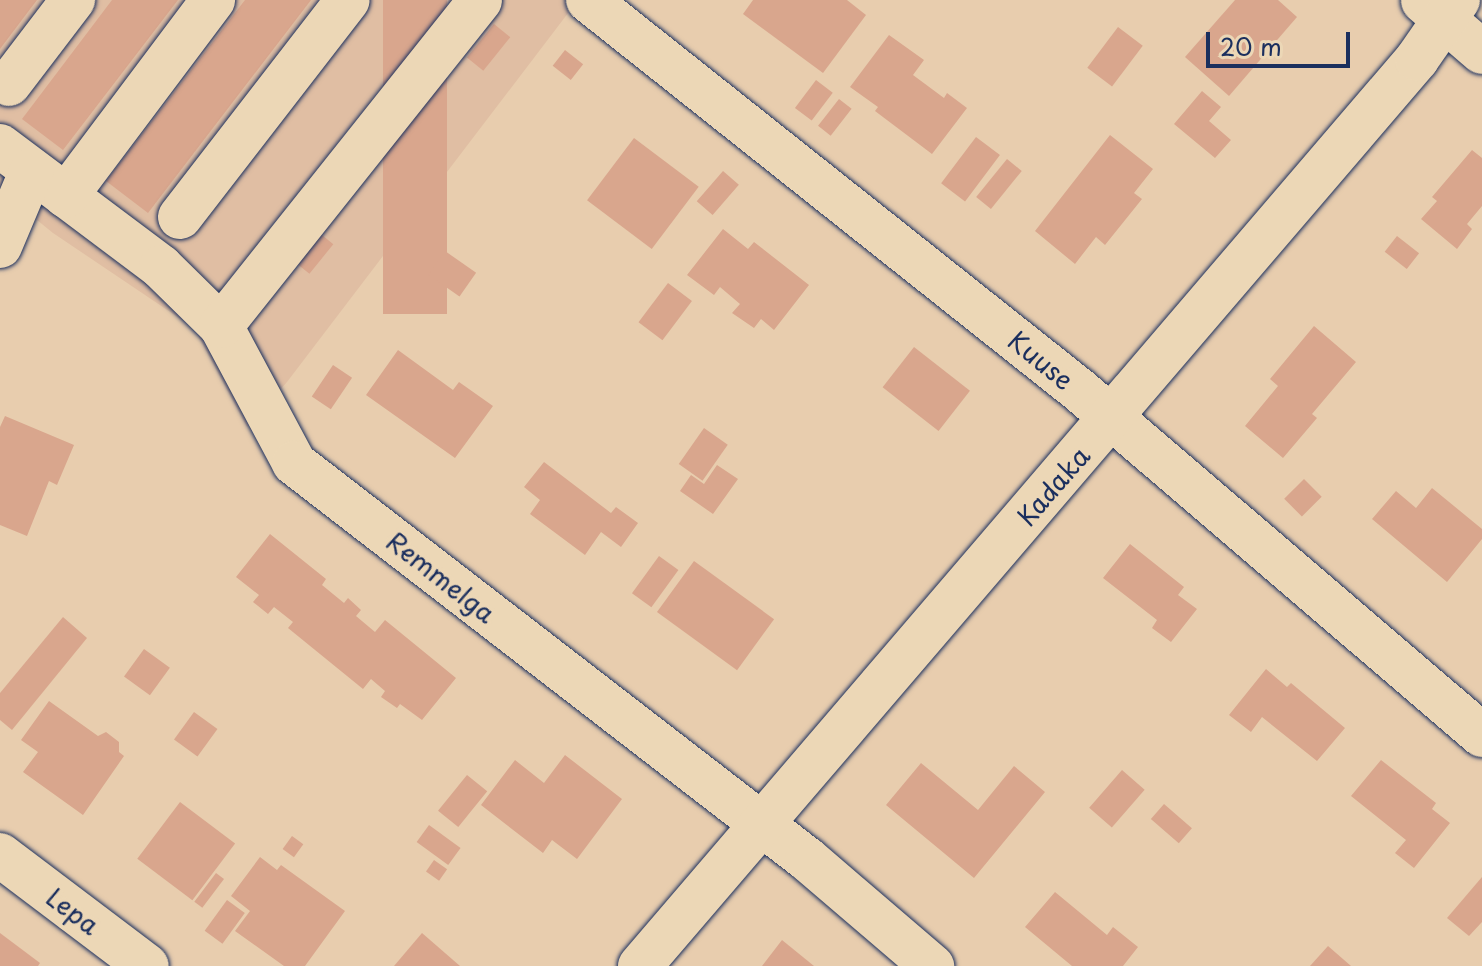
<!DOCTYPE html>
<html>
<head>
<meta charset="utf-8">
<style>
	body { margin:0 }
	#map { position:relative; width:1482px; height:966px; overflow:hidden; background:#e8cdae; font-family:"Playpen Sans",sans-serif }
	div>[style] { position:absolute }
	.built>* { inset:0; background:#e0bea3 }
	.building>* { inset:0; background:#d9a68d; transform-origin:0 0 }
	.roads { filter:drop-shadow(0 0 2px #1b2f5e) drop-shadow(0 0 2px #1b2f5e) }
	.minor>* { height:44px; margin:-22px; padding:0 22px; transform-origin:22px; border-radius:22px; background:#ecd7b6 }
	span { translate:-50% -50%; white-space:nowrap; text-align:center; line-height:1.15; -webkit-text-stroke:8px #ecd7b6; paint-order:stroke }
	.street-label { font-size:26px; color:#1b2f5e }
	.scale { position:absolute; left:1206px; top:32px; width:144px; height:36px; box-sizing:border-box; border:4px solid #1b2f5e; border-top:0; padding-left:10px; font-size:24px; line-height:28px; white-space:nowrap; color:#1b2f5e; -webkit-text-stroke:6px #ecd7b6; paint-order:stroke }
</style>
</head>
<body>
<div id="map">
	<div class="built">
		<i style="clip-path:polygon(0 0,578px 0,287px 382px,247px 427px,194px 328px,53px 233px,0 190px)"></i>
	</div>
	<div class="building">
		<i style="clip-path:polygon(0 0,37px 0,0 49px)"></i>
		<i style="clip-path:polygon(112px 0,178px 0,63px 150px,22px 119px)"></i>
		<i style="clip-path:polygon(245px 0,311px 0,148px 213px,106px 181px)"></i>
		<i style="left:383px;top:0;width:64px;height:314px"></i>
		<i style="clip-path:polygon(753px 0,847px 0,866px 15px,823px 73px,743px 14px)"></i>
		<i style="clip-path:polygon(1235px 0,1278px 0,1297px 17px,1229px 96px,1185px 57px)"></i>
		<i style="left:494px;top:24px;width:21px;height:43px;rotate:39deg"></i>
		<i style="left:1118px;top:27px;width:31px;height:51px;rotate:37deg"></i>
		<i style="clip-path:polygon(889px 35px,924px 60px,913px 75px,944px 98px,947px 93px,967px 108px,932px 154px,875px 111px,878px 107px,850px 87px)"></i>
		<i style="left:565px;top:50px;width:23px;height:20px;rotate:38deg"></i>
		<i style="left:816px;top:80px;width:21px;height:35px;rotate:37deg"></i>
		<i style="clip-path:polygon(1202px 91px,1221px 107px,1209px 121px,1231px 140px,1215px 158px,1174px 124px)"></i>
		<i style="left:839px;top:99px;width:16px;height:34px;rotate:38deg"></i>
		<i style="clip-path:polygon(1110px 135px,1153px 169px,1134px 193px,1142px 199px,1105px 245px,1096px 237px,1075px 264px,1035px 231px)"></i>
		<i style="left:976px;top:137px;width:30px;height:58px;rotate:37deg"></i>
		<i style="left:634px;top:138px;width:81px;height:78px;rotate:37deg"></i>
		<i style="clip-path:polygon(1472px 150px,1482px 158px,1482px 206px,1467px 224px,1472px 229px,1457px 249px,1421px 219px,1437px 201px,1432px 197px)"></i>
		<i style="left:1007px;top:159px;width:19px;height:49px;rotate:39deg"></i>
		<i style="left:723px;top:171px;width:21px;height:40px;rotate:41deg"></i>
		<i style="clip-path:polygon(723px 229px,748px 249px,754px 242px,809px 285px,774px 330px,761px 319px,754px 328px,732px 313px,740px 304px,720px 287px,714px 295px,687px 275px)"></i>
		<i style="left:317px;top:231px;width:21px;height:38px;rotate:39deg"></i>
		<i style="left:1397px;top:236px;width:28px;height:20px;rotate:38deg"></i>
		<i style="left:445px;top:251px;width:38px;height:29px;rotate:35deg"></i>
		<i style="left:668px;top:283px;width:30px;height:49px;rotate:37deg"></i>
		<i style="clip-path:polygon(1314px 326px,1356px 362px,1312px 414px,1317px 418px,1283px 458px,1245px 426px,1278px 386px,1270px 379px)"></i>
		<i style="left:914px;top:347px;width:71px;height:51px;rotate:38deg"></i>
		<i style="clip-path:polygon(398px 350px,453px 390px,459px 382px,493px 406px,455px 458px,366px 395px)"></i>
		<i style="left:333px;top:365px;width:23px;height:38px;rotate:34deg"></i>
		<i style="clip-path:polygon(5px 416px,74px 445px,57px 485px,49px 481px,27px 536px,0 525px,0 427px)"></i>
		<i style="left:704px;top:428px;width:29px;height:44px;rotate:35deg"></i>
		<i style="clip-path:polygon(544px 462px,611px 513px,616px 507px,638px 523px,621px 547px,601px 532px,585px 555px,530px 514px,540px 500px,524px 487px)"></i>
		<i style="clip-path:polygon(717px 465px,738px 479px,713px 514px,680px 491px,691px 475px,704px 484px)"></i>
		<i style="left:1304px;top:479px;width:25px;height:28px;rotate:45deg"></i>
		<i style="clip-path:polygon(1432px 488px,1482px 529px,1482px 539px,1447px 582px,1372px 519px,1396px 491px,1416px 508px)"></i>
		<i style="clip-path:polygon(270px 534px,326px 579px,322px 585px,344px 603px,348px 598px,361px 610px,356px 616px,375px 632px,385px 620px,456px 678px,422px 720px,400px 704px,397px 708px,381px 697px,385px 691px,371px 679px,363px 689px,288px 628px,293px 622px,274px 607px,268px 614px,253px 602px,259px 595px,236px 577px)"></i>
		<i style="clip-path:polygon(1130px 544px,1184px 587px,1178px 595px,1197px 609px,1171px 642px,1152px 628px,1157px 620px,1103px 578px)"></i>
		<i style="left:659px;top:556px;width:24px;height:46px;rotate:36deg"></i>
		<i style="left:694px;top:561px;width:99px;height:63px;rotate:36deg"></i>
		<i style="clip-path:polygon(63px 617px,87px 638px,12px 730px,0 720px,0 693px)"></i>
		<i style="left:144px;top:649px;width:32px;height:34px;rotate:36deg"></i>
		<i style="clip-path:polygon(1266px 669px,1287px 687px,1291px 683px,1345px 728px,1317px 761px,1262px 717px,1251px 732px,1229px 715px)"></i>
		<i style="clip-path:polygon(49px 701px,98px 736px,106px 732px,119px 742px,119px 752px,124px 756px,83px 815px,23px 772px,38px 752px,21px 740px)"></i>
		<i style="left:194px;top:712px;width:29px;height:34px;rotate:36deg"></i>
		<i style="clip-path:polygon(565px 755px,622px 799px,577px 859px,552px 840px,543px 853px,481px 805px,515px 760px,544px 783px)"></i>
		<i style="clip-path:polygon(1381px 760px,1436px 803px,1432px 809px,1450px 823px,1414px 868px,1395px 853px,1406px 840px,1351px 796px)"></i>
		<i style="clip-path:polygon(921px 763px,978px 810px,1014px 766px,1045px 792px,974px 878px,886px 805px)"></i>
		<i style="left:1122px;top:770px;width:30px;height:50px;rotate:41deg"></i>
		<i style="left:467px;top:775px;width:26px;height:46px;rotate:39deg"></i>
		<i style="left:180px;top:802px;width:69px;height:71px;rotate:37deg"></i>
		<i style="left:1164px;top:804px;width:37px;height:20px;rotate:41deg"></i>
		<i style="left:429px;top:825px;width:39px;height:21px;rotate:36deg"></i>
		<i style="left:292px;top:836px;width:14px;height:16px;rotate:36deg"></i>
		<i style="clip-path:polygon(260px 857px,277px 870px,281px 865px,345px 911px,305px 966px,284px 966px,235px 931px,250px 911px,231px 896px)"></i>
		<i style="left:434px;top:860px;width:16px;height:14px;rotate:35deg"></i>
		<i style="left:216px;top:873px;width:10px;height:36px;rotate:37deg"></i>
		<i style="clip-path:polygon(1482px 877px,1482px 922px,1469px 936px,1447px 918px)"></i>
		<i style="clip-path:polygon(1055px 892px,1107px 935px,1113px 927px,1138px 947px,1123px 966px,1072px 966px,1025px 927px)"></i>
		<i style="left:227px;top:900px;width:22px;height:38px;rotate:36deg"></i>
		<i style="clip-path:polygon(0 933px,40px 963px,38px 966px,0 966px)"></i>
		<i style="clip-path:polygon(422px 933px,460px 966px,394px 966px)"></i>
		<i style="clip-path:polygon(782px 940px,814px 966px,762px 966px)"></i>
		<i style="clip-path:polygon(1328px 946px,1351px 966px,1310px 966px)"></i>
	</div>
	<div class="roads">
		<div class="minor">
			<i style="left:588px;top:0;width:626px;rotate:38.45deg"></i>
			<i style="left:1078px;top:389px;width:532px;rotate:40.58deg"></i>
			<i style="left:1423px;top:1px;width:78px;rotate:40.8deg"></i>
			<i style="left:9px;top:84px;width:106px;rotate:-52.7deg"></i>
			<i style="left:0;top:146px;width:201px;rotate:36.9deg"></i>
			<i style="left:161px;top:267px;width:84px;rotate:44.5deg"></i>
			<i style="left:221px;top:326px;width:155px;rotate:61.9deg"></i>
			<i style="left:294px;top:463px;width:648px;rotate:37.67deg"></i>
			<i style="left:807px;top:859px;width:165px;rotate:40.6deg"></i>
			<i style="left:66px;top:196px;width:245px;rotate:-53.1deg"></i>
			<i style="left:180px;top:217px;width:274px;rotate:-52.3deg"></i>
			<i style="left:0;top:246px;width:82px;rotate:-67.2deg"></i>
			<i style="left:221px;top:326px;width:416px;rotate:-51.5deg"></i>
			<i style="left:0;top:855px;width:184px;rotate:37.1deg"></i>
			<i style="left:640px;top:966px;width:1194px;rotate:-49.41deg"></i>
			<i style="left:1417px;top:59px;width:72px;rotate:-55.2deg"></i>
		</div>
	</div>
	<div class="street-label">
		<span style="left:1041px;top:360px;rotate:39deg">Kuuse</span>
		<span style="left:1053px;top:486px;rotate:-49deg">Kadaka</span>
		<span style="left:441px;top:577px;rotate:38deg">Remmelga</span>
		<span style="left:73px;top:911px;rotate:37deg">Lepa</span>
	</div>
	<div class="scale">20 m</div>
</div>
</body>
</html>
